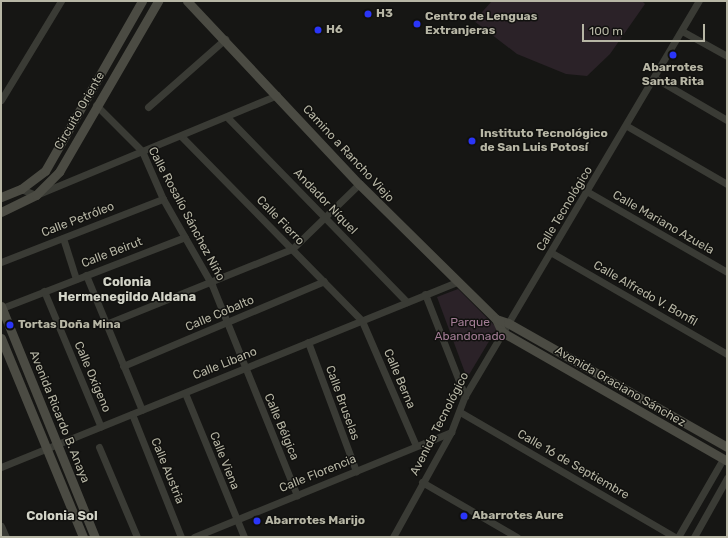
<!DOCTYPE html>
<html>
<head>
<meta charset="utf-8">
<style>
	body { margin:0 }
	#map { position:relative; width:728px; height:538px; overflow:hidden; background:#161614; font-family:Rubik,sans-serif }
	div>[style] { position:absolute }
	.green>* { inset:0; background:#2b2228 }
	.street>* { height:7px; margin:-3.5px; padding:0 3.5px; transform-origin:3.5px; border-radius:3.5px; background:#3a3b35 }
	.secondary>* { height:9px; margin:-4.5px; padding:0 4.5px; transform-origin:4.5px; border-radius:4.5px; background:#4b4b43 }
	.dots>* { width:11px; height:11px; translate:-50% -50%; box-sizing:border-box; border:2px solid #11110f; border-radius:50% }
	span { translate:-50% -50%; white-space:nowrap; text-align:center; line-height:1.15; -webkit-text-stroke:3px #11110f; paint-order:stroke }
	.poi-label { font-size:12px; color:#b7b6a5; font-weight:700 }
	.left { translate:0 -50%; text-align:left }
	.street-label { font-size:12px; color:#b7b6a5 }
	.park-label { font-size:12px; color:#a37c95 }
	.neighbourhood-label { font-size:13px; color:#d2d3c7; font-weight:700 }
	.frame { position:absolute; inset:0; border:2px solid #b7b6a5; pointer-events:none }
	.scale { position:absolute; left:582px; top:24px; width:123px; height:18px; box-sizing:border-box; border:2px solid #b7b6a5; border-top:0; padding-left:5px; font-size:12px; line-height:14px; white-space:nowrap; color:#b7b6a5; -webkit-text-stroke:3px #11110f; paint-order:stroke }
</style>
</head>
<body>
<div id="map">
	<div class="green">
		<i style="clip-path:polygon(492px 1px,642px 1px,645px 4px,610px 54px,587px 76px,566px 74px,517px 54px,474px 21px)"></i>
		<i style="clip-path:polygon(458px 289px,497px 328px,467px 378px,437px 297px)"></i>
	</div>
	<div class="street">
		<i style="left:682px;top:31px;width:51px;rotate:29.1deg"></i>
		<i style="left:655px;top:78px;width:83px;rotate:30.3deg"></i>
		<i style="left:1px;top:100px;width:116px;rotate:-58.8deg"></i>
		<i style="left:96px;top:105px;width:65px;rotate:45deg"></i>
		<i style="left:142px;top:151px;width:52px;rotate:66.4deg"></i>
		<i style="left:163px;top:199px;width:99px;rotate:60.3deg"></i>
		<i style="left:212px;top:285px;width:227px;rotate:68deg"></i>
		<i style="left:148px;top:107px;width:103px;rotate:-41.4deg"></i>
		<i style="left:227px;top:117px;width:258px;rotate:45.8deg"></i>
		<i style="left:627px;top:126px;width:116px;rotate:30.1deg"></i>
		<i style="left:181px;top:136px;width:259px;rotate:45.6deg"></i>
		<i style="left:362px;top:321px;width:136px;rotate:66.6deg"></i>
		<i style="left:21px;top:189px;width:16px;rotate:22deg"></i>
		<i style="left:36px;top:195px;width:261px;rotate:-22.5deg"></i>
		<i style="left:588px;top:192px;width:160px;rotate:29.9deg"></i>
		<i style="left:63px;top:238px;width:43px;rotate:72.4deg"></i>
		<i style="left:552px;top:253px;width:202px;rotate:30deg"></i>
		<i style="left:1px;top:262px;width:174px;rotate:-21.3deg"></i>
		<i style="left:86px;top:275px;width:146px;rotate:67.5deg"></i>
		<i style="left:44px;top:291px;width:147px;rotate:67.3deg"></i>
		<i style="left:425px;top:294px;width:110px;rotate:68.6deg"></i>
		<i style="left:2px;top:308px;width:196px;rotate:-21.2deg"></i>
		<i style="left:106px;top:324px;width:201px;rotate:-22deg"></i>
		<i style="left:292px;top:249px;width:93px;rotate:-44.1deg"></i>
		<i style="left:308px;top:342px;width:138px;rotate:69.6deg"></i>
		<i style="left:123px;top:366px;width:218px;rotate:-22.9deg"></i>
		<i style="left:185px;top:393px;width:156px;rotate:67.7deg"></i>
		<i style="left:460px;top:412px;width:249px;rotate:30.2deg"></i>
		<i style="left:132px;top:414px;width:132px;rotate:68.3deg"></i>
		<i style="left:99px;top:447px;width:98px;rotate:67.1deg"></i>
		<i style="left:1px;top:467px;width:492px;rotate:-22.1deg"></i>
		<i style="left:422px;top:482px;width:110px;rotate:30.1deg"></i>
		<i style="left:1px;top:526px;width:12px;rotate:66deg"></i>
		<i style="left:194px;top:537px;width:278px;rotate:-22.2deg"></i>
		<i style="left:393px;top:537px;width:120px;rotate:-61.1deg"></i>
		<i style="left:451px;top:432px;width:39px;rotate:-69deg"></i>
		<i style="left:465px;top:396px;width:459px;rotate:-59.4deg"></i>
		<i style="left:678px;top:537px;width:90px;rotate:-60deg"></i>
		<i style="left:694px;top:537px;width:68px;rotate:-60.8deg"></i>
	</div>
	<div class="secondary">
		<i style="left:187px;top:1px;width:251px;rotate:46.8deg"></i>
		<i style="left:359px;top:184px;width:192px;rotate:44.6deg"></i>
		<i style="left:496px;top:319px;width:14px;rotate:65deg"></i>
		<i style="left:502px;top:332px;width:259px;rotate:29.8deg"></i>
		<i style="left:1px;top:197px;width:22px;rotate:-22deg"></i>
		<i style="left:21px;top:189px;width:30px;rotate:-37deg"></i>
		<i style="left:45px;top:171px;width:196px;rotate:-60.3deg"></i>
		<i style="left:1px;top:212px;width:39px;rotate:-26deg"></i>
		<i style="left:36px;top:195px;width:33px;rotate:-45deg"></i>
		<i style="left:59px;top:172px;width:198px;rotate:-59.9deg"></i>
		<i style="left:1px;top:306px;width:249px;rotate:67.9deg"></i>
		<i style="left:496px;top:319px;width:13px;rotate:18deg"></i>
		<i style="left:508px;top:323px;width:252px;rotate:29.5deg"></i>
		<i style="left:1px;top:338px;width:215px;rotate:67.6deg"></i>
	</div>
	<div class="dots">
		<i style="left:368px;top:14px;background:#2a35f8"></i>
		<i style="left:417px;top:24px;background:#2a35f8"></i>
		<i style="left:318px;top:30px;background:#2a35f8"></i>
		<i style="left:673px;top:55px;background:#2a35f8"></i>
		<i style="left:472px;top:141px;background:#2a35f8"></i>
		<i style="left:10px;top:325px;background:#2a35f8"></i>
		<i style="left:464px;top:516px;background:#2a35f8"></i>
		<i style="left:257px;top:521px;background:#2a35f8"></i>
	</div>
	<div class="poi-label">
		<span class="left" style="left:376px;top:14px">H3</span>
		<span class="left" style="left:425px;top:24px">Centro de Lenguas<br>Extranjeras</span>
		<span class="left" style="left:326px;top:30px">H6</span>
		<span style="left:673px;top:75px">Abarrotes<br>Santa Rita</span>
		<span class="left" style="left:480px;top:141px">Instituto Tecnológico<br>de San Luis Potosí</span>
		<span class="left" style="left:18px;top:325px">Tortas Doña Mina</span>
		<span class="left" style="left:472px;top:516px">Abarrotes Aure</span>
		<span class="left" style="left:265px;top:521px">Abarrotes Marijo</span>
	</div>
	<div class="street-label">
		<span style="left:80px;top:111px;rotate:-60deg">Circuito Oriente</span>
		<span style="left:348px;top:154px;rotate:47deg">Camino a Rancho Viejo</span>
		<span style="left:325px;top:202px;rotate:46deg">Andador Níquel</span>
		<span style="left:565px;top:209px;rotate:-59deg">Calle Tecnológico</span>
		<span style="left:186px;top:214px;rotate:62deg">Calle Rosalío Sánchez Niño</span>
		<span style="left:78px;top:220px;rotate:-21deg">Calle Petróleo</span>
		<span style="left:280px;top:221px;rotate:46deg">Calle Fierro</span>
		<span style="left:663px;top:223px;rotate:30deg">Calle Mariano Azuela</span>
		<span style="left:112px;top:253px;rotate:-21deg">Calle Beirut</span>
		<span style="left:645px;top:294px;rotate:30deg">Calle Alfredo V. Bonfil</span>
		<span style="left:220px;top:314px;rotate:-23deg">Calle Cobalto</span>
		<span style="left:225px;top:364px;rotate:-22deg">Calle Libano</span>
		<span style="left:92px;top:377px;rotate:67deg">Calle Oxígeno</span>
		<span style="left:399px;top:379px;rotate:67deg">Calle Berna</span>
		<span style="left:620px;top:387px;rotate:30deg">Avenida Graciano Sánchez</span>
		<span style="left:342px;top:403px;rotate:70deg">Calle Bruselas</span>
		<span style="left:59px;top:417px;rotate:68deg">Avenida Ricardo B. Anaya</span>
		<span style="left:440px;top:424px;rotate:-63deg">Avenida Tecnológico</span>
		<span style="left:281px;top:427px;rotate:67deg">Calle Bélgica</span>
		<span style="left:224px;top:461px;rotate:68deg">Calle Viena</span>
		<span style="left:573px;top:465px;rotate:30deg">Calle 16 de Septiembre</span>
		<span style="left:167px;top:471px;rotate:68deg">Calle Austria</span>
		<span style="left:318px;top:474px;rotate:-22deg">Calle Florencia</span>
	</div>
	<div class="park-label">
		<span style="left:470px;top:330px">Parque<br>Abandonado</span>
	</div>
	<div class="neighbourhood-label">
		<span style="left:127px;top:290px">Colonia<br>Hermenegildo Aldana</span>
		<span style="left:62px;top:516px">Colonia Sol</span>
	</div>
	<div class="frame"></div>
	<div class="scale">100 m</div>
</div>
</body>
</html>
